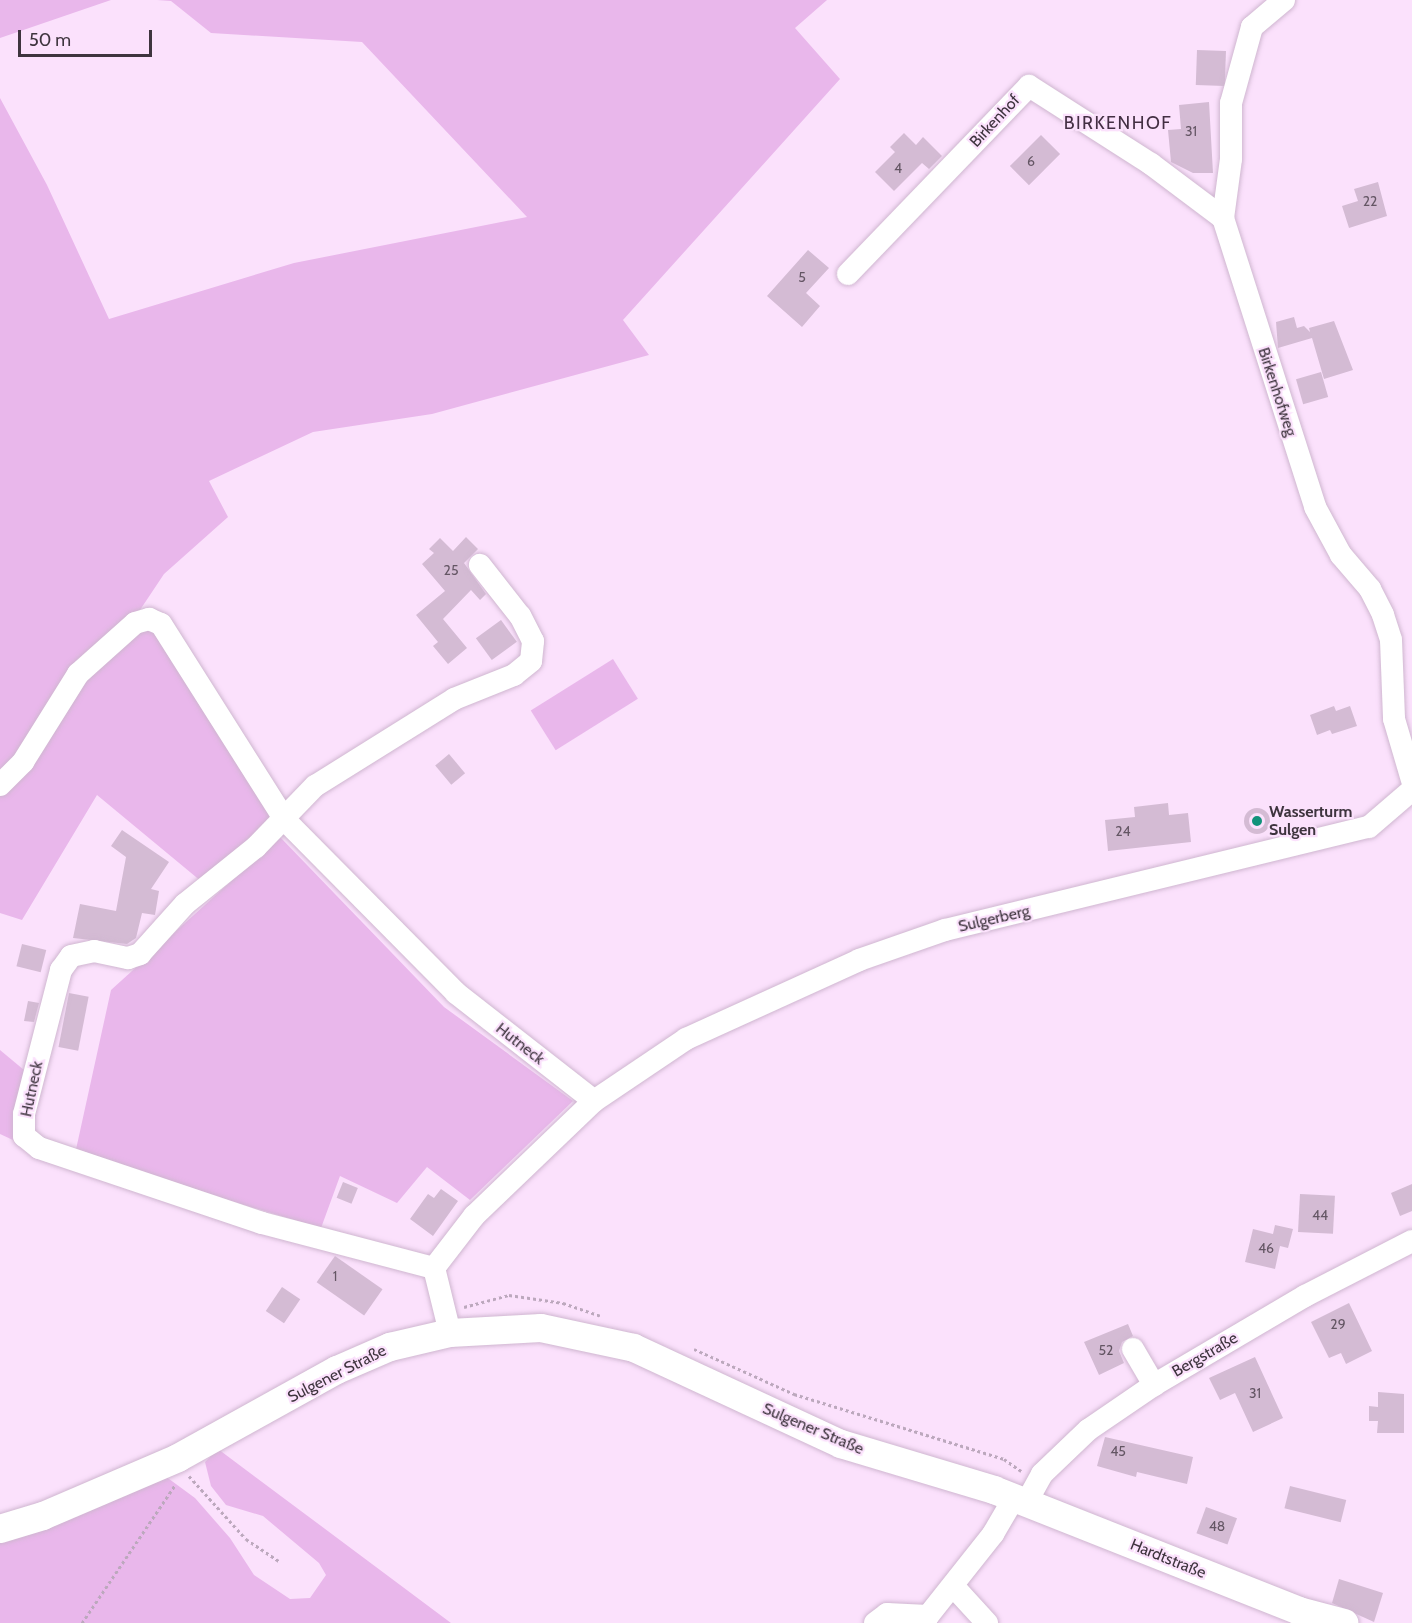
<!DOCTYPE html>
<html>
<head>
<meta charset="utf-8">
<style>
	body { margin:0 }
	#map { position:relative; width:1412px; height:1623px; overflow:hidden; background:#fbe1fc; font-family:Cabin,sans-serif }
	div>[style] { position:absolute }
	.green>* { inset:0; background:#e9b7eb; transform-origin:0 0 }
	.building>* { inset:0; background:#d4bbd4; transform-origin:0 0 }
	.round { border-radius:50% }
	.path>* { height:3px; margin-top:-1.5px; transform-origin:0; background:repeating-linear-gradient(90deg,#bca8bd 0 3px,transparent 0 6px) }
	.roads { filter:drop-shadow(0 0 2px #cfb6d0) drop-shadow(0 0 2px #cfb6d0) }
	.minor>* { height:22px; margin:-11px; padding:0 11px; transform-origin:11px; border-radius:11px; background:#fff }
	.major>* { height:28px; margin:-14px; padding:0 14px; transform-origin:14px; border-radius:14px; background:#fff }
	.dots>* { width:16px; height:16px; translate:-50% -50%; box-sizing:border-box; border:3px solid #fbe1fc; border-radius:50% }
	span { translate:-50% -50%; white-space:nowrap; text-align:center; line-height:1.15; -webkit-text-stroke:4.5px #fbe1fc; paint-order:stroke }
	.number-label { font-size:14px; color:#645664 }
	.number-label span { -webkit-text-stroke-width:0 }
	.street-label { font-size:16px; color:#3e343e }
	.poi-label { font-size:16px; color:#3e343e; font-weight:700 }
	.left { translate:0 -50%; text-align:left }
	.neighbourhood-label { font-size:18px; color:#432f43; letter-spacing:1.5px }
	.scale { position:absolute; left:18px; top:30px; width:134px; height:27px; box-sizing:border-box; border:3px solid #3e343e; border-top:0; padding-left:8px; font-size:18px; line-height:21px; white-space:nowrap; color:#3e343e; -webkit-text-stroke:4px #fbe1fc; paint-order:stroke }
</style>
</head>
<body>
<div id="map">
	<div class="green">
		<i style="clip-path:polygon(0 0,111px 0,0 38px)"></i>
		<i style="clip-path:polygon(157px 0,827px 0,795px 28px,840px 79px,623px 320px,649px 355px,432px 414px,313px 432px,209px 481px,228px 517px,164px 574px,138px 613px,0 779px,0 98px,47px 185px,109px 319px,294px 263px,527px 217px,362px 42px,211px 33px,171px 1px)"></i>
		<i style="clip-path:polygon(160px 626px,279px 820px,202px 882px,97px 795px,22px 920px,0 913px,0 793px,84px 681px,136px 629px)"></i>
		<i style="left:613px;top:659px;width:47px;height:97px;rotate:58deg"></i>
		<i style="clip-path:polygon(280px 837px,444px 1007px,573px 1101px,470px 1200px,427px 1167px,397px 1203px,340px 1176px,321px 1228px,75px 1154px,111px 990px)"></i>
		<i style="clip-path:polygon(0 1050px,30px 1075px,13px 1140px,0 1134px)"></i>
		<i style="clip-path:polygon(218px 1449px,451px 1623px,0 1623px,0 1543px,165px 1476px,195px 1498px,230px 1538px,254px 1575px,290px 1599px,310px 1598px,326px 1575px,319px 1563px,263px 1516px,226px 1505px,211px 1486px,205px 1462px)"></i>
	</div>
	<div class="building">
		<i style="left:1197px;top:50px;width:29px;height:35px;rotate:2deg"></i>
		<i style="clip-path:polygon(1209px 102px,1213px 173px,1193px 173px,1171px 162px,1168px 130px,1181px 129px,1179px 105px)"></i>
		<i style="clip-path:polygon(904px 133px,916px 145px,923px 137px,942px 156px,929px 169px,922px 163px,894px 191px,875px 172px,895px 152px,890px 147px)"></i>
		<i style="left:1041px;top:135px;width:27px;height:44px;rotate:45deg"></i>
		<i style="clip-path:polygon(1378px 182px,1387px 216px,1349px 228px,1342px 206px,1358px 201px,1354px 189px)"></i>
		<i style="clip-path:polygon(808px 250px,829px 268px,806px 293px,820px 306px,802px 327px,767px 296px)"></i>
		<i style="clip-path:polygon(1294px 317px,1297px 328px,1304px 326px,1310px 332px,1309px 328px,1334px 321px,1353px 370px,1324px 379px,1312px 338px,1278px 348px,1276px 322px)"></i>
		<i style="left:1321px;top:372px;width:26px;height:26px;rotate:74deg"></i>
		<i style="clip-path:polygon(466px 537px,478px 549px,464px 563px,486px 594px,480px 600px,471px 590px,443px 619px,467px 648px,448px 664px,433px 646px,438px 642px,416px 615px,445px 591px,422px 564px,434px 553px,429px 549px,440px 538px,453px 551px)"></i>
		<i style="left:501px;top:620px;width:27px;height:31px;rotate:54deg"></i>
		<i style="clip-path:polygon(1334px 706px,1336px 711px,1350px 706px,1357px 726px,1332px 734px,1330px 730px,1317px 735px,1310px 715px)"></i>
		<i style="left:449px;top:754px;width:25px;height:18px;rotate:50deg"></i>
		<i style="clip-path:polygon(1168px 803px,1169px 815px,1188px 813px,1191px 842px,1108px 851px,1105px 820px,1135px 817px,1134px 807px)"></i>
		<i class="round" style="left:1244px;top:808px;width:26px;height:26px"></i>
		<i style="clip-path:polygon(122px 830px,169px 862px,151px 889px,159px 891px,155px 915px,142px 913px,136px 938px,127px 944px,73px 938px,80px 904px,116px 911px,126px 857px,111px 846px)"></i>
		<i style="left:22px;top:944px;width:25px;height:23px;rotate:14deg"></i>
		<i style="left:69px;top:993px;width:20px;height:55px;rotate:11deg"></i>
		<i style="clip-path:polygon(28px 1001px,39px 1003px,34px 1022px,24px 1021px)"></i>
		<i style="left:343px;top:1182px;width:16px;height:17px;rotate:22deg"></i>
		<i style="clip-path:polygon(1412px 1184px,1412px 1211px,1400px 1216px,1391px 1193px)"></i>
		<i style="clip-path:polygon(441px 1189px,458px 1201px,433px 1236px,410px 1219px,428px 1194px,434px 1198px)"></i>
		<i style="left:1300px;top:1194px;width:35px;height:38px;rotate:3deg"></i>
		<i style="clip-path:polygon(1275px 1225px,1293px 1229px,1288px 1248px,1280px 1246px,1275px 1269px,1245px 1262px,1253px 1229px,1273px 1234px)"></i>
		<i style="left:335px;top:1256px;width:58px;height:32px;rotate:35deg"></i>
		<i style="left:282px;top:1287px;width:22px;height:29px;rotate:34deg"></i>
		<i style="clip-path:polygon(1349px 1303px,1372px 1351px,1346px 1364px,1341px 1353px,1329px 1358px,1311px 1322px)"></i>
		<i style="clip-path:polygon(1128px 1324px,1133px 1336px,1122px 1342px,1119px 1351px,1124px 1363px,1099px 1375px,1084px 1342px)"></i>
		<i style="clip-path:polygon(1255px 1357px,1283px 1418px,1253px 1432px,1235px 1393px,1220px 1400px,1209px 1378px)"></i>
		<i style="clip-path:polygon(1378px 1392px,1404px 1394px,1404px 1433px,1377px 1433px,1378px 1421px,1369px 1421px,1369px 1406px,1378px 1407px)"></i>
		<i style="clip-path:polygon(1105px 1437px,1193px 1457px,1187px 1484px,1137px 1472px,1136px 1477px,1097px 1466px)"></i>
		<i style="left:1290px;top:1486px;width:58px;height:23px;rotate:14deg"></i>
		<i style="left:1206px;top:1507px;width:33px;height:28px;rotate:20deg"></i>
		<i style="clip-path:polygon(1339px 1579px,1383px 1593px,1374px 1622px,1332px 1603px)"></i>
	</div>
	<div class="path">
		<i style="left:464px;top:1307px;width:47px;rotate:-14.9deg"></i>
		<i style="left:509px;top:1295px;width:55px;rotate:8.4deg"></i>
		<i style="left:563px;top:1303px;width:39px;rotate:19deg"></i>
		<i style="left:694px;top:1349px;width:110px;rotate:24.2deg"></i>
		<i style="left:794px;top:1394px;width:220px;rotate:17.2deg"></i>
		<i style="left:1004px;top:1459px;width:21px;rotate:35deg"></i>
		<i style="left:189px;top:1476px;width:85px;rotate:47.9deg"></i>
		<i style="left:246px;top:1539px;width:40px;rotate:34deg"></i>
		<i style="left:82px;top:1623px;width:166px;rotate:-56deg"></i>
	</div>
	<div class="roads">
		<div class="minor">
			<i style="left:1284px;top:0;width:42px;rotate:139.8deg"></i>
			<i style="left:1252px;top:27px;width:79px;rotate:105.4deg"></i>
			<i style="left:1231px;top:103px;width:56px;rotate:90deg"></i>
			<i style="left:1231px;top:159px;width:60px;rotate:97.7deg"></i>
			<i style="left:1223px;top:218px;width:303px;rotate:72.3deg"></i>
			<i style="left:1315px;top:507px;width:55px;rotate:61.6deg"></i>
			<i style="left:1341px;top:555px;width:45px;rotate:49.5deg"></i>
			<i style="left:1370px;top:589px;width:29px;rotate:63deg"></i>
			<i style="left:1383px;top:615px;width:26px;rotate:72deg"></i>
			<i style="left:1391px;top:640px;width:79px;rotate:87.8deg"></i>
			<i style="left:1394px;top:719px;width:64px;rotate:73.6deg"></i>
			<i style="left:848px;top:274px;width:261px;rotate:-46.1deg"></i>
			<i style="left:1029px;top:86px;width:145px;rotate:32.6deg"></i>
			<i style="left:1151px;top:164px;width:90px;rotate:36.9deg"></i>
			<i style="left:0;top:785px;width:33px;rotate:-45deg"></i>
			<i style="left:23px;top:762px;width:104px;rotate:-58deg"></i>
			<i style="left:78px;top:674px;width:76px;rotate:-41.8deg"></i>
			<i style="left:135px;top:623px;width:15px;rotate:-16deg"></i>
			<i style="left:149px;top:619px;width:13px;rotate:23deg"></i>
			<i style="left:161px;top:624px;width:232px;rotate:57.7deg"></i>
			<i style="left:285px;top:820px;width:243px;rotate:45.3deg"></i>
			<i style="left:456px;top:993px;width:175px;rotate:38deg"></i>
			<i style="left:434px;top:1268px;width:178px;rotate:-165.3deg"></i>
			<i style="left:262px;top:1223px;width:235px;rotate:-161.4deg"></i>
			<i style="left:39px;top:1148px;width:19px;rotate:-141deg"></i>
			<i style="left:24px;top:1136px;width:22px;rotate:-90deg"></i>
			<i style="left:24px;top:1114px;width:149px;rotate:-75.6deg"></i>
			<i style="left:61px;top:970px;width:17px;rotate:-54deg"></i>
			<i style="left:71px;top:956px;width:24px;rotate:-12deg"></i>
			<i style="left:94px;top:951px;width:35px;rotate:12deg"></i>
			<i style="left:128px;top:958px;width:13px;rotate:-18deg"></i>
			<i style="left:140px;top:954px;width:67px;rotate:-48deg"></i>
			<i style="left:185px;top:904px;width:91px;rotate:-38.8deg"></i>
			<i style="left:256px;top:847px;width:85px;rotate:-46deg"></i>
			<i style="left:315px;top:786px;width:164px;rotate:-32deg"></i>
			<i style="left:454px;top:699px;width:65px;rotate:-21.8deg"></i>
			<i style="left:514px;top:675px;width:22px;rotate:-39deg"></i>
			<i style="left:531px;top:661px;width:20px;rotate:-84deg"></i>
			<i style="left:533px;top:641px;width:28px;rotate:-117deg"></i>
			<i style="left:520px;top:616px;width:65px;rotate:-128.1deg"></i>
			<i style="left:450px;top:1333px;width:67px;rotate:-103.8deg"></i>
			<i style="left:434px;top:1268px;width:66px;rotate:-52.4deg"></i>
			<i style="left:474px;top:1216px;width:166px;rotate:-43.8deg"></i>
			<i style="left:594px;top:1101px;width:111px;rotate:-34deg"></i>
			<i style="left:686px;top:1039px;width:190px;rotate:-24.5deg"></i>
			<i style="left:859px;top:960px;width:91px;rotate:-19.2deg"></i>
			<i style="left:945px;top:930px;width:436px;rotate:-13.7deg"></i>
			<i style="left:1369px;top:827px;width:57px;rotate:-40.7deg"></i>
			<i style="left:1133px;top:1349px;width:42px;rotate:59.7deg"></i>
			<i style="left:1026px;top:1503px;width:33px;rotate:-61deg"></i>
			<i style="left:1042px;top:1474px;width:64px;rotate:-43.7deg"></i>
			<i style="left:1088px;top:1430px;width:80px;rotate:-34.3deg"></i>
			<i style="left:1154px;top:1385px;width:175px;rotate:-30.5deg"></i>
			<i style="left:1305px;top:1296px;width:120px;rotate:-27.2deg"></i>
			<i style="left:954px;top:1587px;width:49px;rotate:47.5deg"></i>
			<i style="left:875px;top:1623px;width:15px;rotate:-37deg"></i>
			<i style="left:887px;top:1614px;width:41px;rotate:2.8deg"></i>
			<i style="left:928px;top:1616px;width:105px;rotate:-51.6deg"></i>
			<i style="left:993px;top:1534px;width:42px;rotate:-59.7deg"></i>
		</div>
		<div class="major">
			<i style="left:0;top:1529px;width:45px;rotate:-16.8deg"></i>
			<i style="left:43px;top:1516px;width:147px;rotate:-23.2deg"></i>
			<i style="left:178px;top:1458px;width:182px;rotate:-29deg"></i>
			<i style="left:337px;top:1370px;width:58px;rotate:-23.5deg"></i>
			<i style="left:390px;top:1347px;width:62px;rotate:-13.1deg"></i>
			<i style="left:450px;top:1333px;width:91px;rotate:-3.1deg"></i>
			<i style="left:541px;top:1328px;width:95px;rotate:12.1deg"></i>
			<i style="left:634px;top:1348px;width:228px;rotate:24.9deg"></i>
			<i style="left:841px;top:1444px;width:160px;rotate:16.7deg"></i>
			<i style="left:994px;top:1490px;width:328px;rotate:21.6deg"></i>
			<i style="left:1299px;top:1611px;width:47px;rotate:14.9deg"></i>
		</div>
	</div>
	<div class="dots">
		<i style="left:1257px;top:821px;background:#11927a"></i>
	</div>
	<div class="number-label">
		<span style="left:1191px;top:131px">31</span>
		<span style="left:1031px;top:161px">6</span>
		<span style="left:898px;top:168px">4</span>
		<span style="left:1370px;top:201px">22</span>
		<span style="left:802px;top:277px">5</span>
		<span style="left:451px;top:570px">25</span>
		<span style="left:1123px;top:831px">24</span>
		<span style="left:1320px;top:1215px">44</span>
		<span style="left:1266px;top:1248px">46</span>
		<span style="left:335px;top:1276px">1</span>
		<span style="left:1338px;top:1324px">29</span>
		<span style="left:1106px;top:1350px">52</span>
		<span style="left:1255px;top:1393px">31</span>
		<span style="left:1118px;top:1451px">45</span>
		<span style="left:1217px;top:1526px">48</span>
	</div>
	<div class="street-label">
		<span style="left:995px;top:121px;rotate:-47deg">Birkenhof</span>
		<span style="left:1277px;top:392px;rotate:72deg">Birkenhofweg</span>
		<span style="left:994px;top:919px;rotate:-13deg">Sulgerberg</span>
		<span style="left:520px;top:1044px;rotate:38deg">Hutneck</span>
		<span style="left:32px;top:1089px;rotate:-78deg">Hutneck</span>
		<span style="left:1205px;top:1355px;rotate:-30deg">Bergstraße</span>
		<span style="left:337px;top:1374px;rotate:-27deg">Sulgener Straße</span>
		<span style="left:813px;top:1429px;rotate:23deg">Sulgener Straße</span>
		<span style="left:1168px;top:1559px;rotate:22deg">Hardtstraße</span>
	</div>
	<div class="poi-label">
		<span class="left" style="left:1269px;top:821px">Wasserturm<br>Sulgen</span>
	</div>
	<div class="neighbourhood-label">
		<span style="left:1118px;top:123px">BIRKENHOF</span>
	</div>
	<div class="scale">50 m</div>
</div>
</body>
</html>
